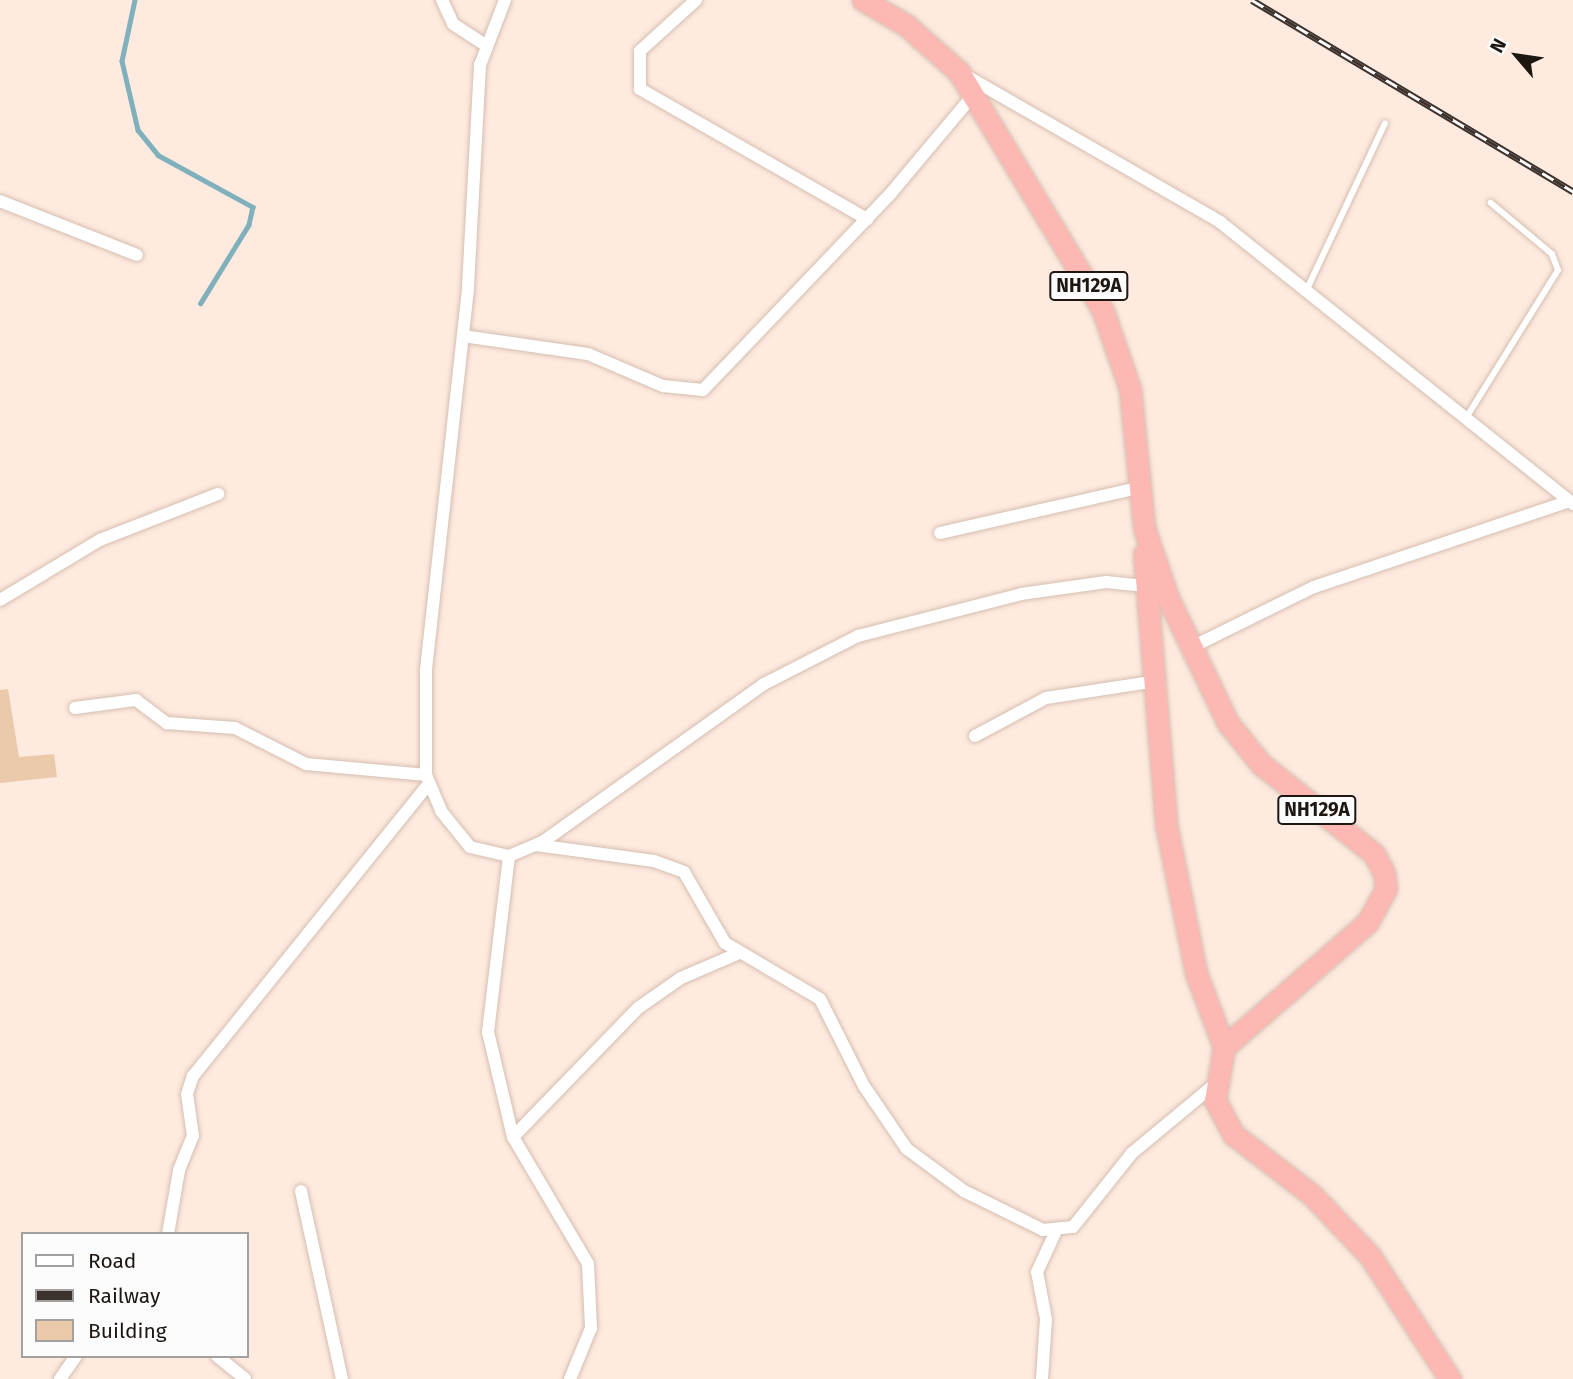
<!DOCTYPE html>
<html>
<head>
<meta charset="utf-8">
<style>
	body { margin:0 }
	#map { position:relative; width:1573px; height:1379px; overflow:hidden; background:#feeadf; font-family:"Fira Sans",sans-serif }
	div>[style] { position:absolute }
	.stream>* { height:4.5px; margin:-2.25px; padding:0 2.25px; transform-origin:2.25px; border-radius:2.25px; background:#7fb0bc }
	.building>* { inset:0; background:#ebcaac }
	.roads { filter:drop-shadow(0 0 2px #d5beb0) drop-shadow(0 0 2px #d5beb0) }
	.service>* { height:6px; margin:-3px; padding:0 3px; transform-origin:3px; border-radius:3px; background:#fff }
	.minor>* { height:12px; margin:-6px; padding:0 6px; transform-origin:6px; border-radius:6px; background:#fff }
	.trunk>* { height:21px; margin:-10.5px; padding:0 10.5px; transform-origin:10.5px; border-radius:10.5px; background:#feb8b3 }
	.rail>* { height:7px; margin-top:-3.5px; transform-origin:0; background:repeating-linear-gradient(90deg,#fcfcfc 0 13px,#3d332e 0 26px); box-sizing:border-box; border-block:2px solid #3d332e }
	span { translate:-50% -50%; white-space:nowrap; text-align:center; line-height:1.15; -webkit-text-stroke:5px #fcfcfc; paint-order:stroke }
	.shield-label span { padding:2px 5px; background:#fcfcfc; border:2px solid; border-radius:5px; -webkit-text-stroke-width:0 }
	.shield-label { font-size:19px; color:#1e1611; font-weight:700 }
	.legend { position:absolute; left:21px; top:1232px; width:228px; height:126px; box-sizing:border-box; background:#fcfcfc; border:2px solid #a3a09e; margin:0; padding:9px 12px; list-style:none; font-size:21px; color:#1e1611 }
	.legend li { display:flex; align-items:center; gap:14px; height:35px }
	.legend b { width:35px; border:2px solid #a3a09e }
	.north { position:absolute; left:1482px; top:21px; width:70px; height:70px; -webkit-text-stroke:5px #fcfcfc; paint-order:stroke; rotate:299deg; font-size:19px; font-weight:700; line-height:28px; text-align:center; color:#1e1611 }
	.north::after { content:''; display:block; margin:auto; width:24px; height:32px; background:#1e1611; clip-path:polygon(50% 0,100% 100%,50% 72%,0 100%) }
</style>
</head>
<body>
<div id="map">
	<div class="stream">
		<i style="left:135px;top:0;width:62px;rotate:102deg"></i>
		<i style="left:122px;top:61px;width:71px;rotate:76.9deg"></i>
		<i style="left:138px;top:130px;width:32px;rotate:51deg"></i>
		<i style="left:158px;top:155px;width:108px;rotate:28.7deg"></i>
		<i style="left:253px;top:207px;width:18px;rotate:103deg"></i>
		<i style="left:249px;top:225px;width:92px;rotate:121.6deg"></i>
	</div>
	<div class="building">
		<i style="clip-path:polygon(8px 689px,19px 757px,54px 754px,57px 777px,0 783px,0 690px)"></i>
	</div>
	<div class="roads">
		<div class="service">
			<i style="left:1307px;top:289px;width:183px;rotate:-64.8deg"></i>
			<i style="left:1466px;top:418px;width:174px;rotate:-58.1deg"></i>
			<i style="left:1558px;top:270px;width:17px;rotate:-111deg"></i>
			<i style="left:1552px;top:254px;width:80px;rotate:-140.1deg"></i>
		</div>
		<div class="minor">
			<i style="left:442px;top:0;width:26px;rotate:65deg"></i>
			<i style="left:453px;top:24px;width:37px;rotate:33deg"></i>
			<i style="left:505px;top:0;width:70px;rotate:111deg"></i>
			<i style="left:480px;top:65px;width:224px;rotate:93.1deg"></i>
			<i style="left:468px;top:289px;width:385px;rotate:96.3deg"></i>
			<i style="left:426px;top:672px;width:103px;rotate:90deg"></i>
			<i style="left:426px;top:775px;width:39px;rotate:67deg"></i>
			<i style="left:441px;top:811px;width:46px;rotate:51.1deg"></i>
			<i style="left:470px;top:847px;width:40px;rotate:13deg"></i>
			<i style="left:509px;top:856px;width:38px;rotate:-23deg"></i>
			<i style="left:544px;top:841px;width:270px;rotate:-35.5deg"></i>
			<i style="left:764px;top:684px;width:106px;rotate:-27.1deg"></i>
			<i style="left:858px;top:636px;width:168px;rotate:-14.4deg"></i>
			<i style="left:1021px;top:594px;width:86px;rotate:-8deg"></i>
			<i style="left:1106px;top:582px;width:39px;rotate:6deg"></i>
			<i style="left:696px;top:0;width:76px;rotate:137.7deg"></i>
			<i style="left:640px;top:51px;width:38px;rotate:90deg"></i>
			<i style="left:640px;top:89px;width:262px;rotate:29.8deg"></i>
			<i style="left:963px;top:74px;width:297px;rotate:29.9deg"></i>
			<i style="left:1220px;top:222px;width:452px;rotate:38.6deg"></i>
			<i style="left:0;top:201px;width:147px;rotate:21.5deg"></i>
			<i style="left:463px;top:336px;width:126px;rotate:8.2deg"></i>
			<i style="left:588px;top:354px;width:82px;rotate:23.1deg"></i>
			<i style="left:663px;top:386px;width:40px;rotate:5.7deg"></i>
			<i style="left:703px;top:390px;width:272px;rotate:-46.3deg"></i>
			<i style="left:891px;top:193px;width:129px;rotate:-50deg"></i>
			<i style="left:940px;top:533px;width:203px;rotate:-12.8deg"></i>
			<i style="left:0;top:600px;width:117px;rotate:-31deg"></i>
			<i style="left:100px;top:540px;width:127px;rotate:-21.3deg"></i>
			<i style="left:1192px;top:647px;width:136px;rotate:-26.2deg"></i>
			<i style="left:1314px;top:587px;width:269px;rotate:-18.6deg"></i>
			<i style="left:75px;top:708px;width:62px;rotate:-7.5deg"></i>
			<i style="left:136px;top:700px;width:39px;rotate:37deg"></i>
			<i style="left:167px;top:723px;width:68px;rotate:4.2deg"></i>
			<i style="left:235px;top:728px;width:80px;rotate:26.9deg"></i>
			<i style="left:306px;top:764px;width:121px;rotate:5.2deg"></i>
			<i style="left:975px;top:736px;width:81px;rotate:-28.2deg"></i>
			<i style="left:1046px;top:698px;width:105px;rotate:-8.7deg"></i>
			<i style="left:536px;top:845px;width:119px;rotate:7.7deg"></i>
			<i style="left:654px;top:861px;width:32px;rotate:20deg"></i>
			<i style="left:684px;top:872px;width:82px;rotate:60deg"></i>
			<i style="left:725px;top:943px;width:110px;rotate:30.5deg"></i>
			<i style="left:820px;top:999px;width:97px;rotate:63.2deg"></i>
			<i style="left:864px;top:1086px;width:76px;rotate:55.7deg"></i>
			<i style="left:907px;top:1149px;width:71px;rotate:36.4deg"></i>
			<i style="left:964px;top:1191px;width:88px;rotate:26.3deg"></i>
			<i style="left:1043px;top:1230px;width:30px;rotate:-6deg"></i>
			<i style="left:1073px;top:1227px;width:95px;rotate:-51.4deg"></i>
			<i style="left:1132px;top:1153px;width:107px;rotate:-39.7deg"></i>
			<i style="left:509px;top:856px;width:177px;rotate:96.8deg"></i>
			<i style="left:488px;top:1032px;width:108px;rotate:76.6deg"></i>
			<i style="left:513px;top:1137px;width:147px;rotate:59.4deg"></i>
			<i style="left:588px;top:1264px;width:64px;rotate:87.3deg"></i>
			<i style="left:591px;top:1328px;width:55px;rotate:112.4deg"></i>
			<i style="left:513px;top:1137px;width:180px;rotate:-45.9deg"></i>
			<i style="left:638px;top:1008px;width:52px;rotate:-34.9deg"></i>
			<i style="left:681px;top:978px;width:63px;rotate:-23.3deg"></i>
			<i style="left:301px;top:1191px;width:192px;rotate:77.7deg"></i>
			<i style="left:168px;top:1234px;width:65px;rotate:-80.2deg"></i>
			<i style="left:179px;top:1170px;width:37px;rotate:-68deg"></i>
			<i style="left:193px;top:1136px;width:42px;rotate:-98.1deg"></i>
			<i style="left:187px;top:1094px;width:19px;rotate:-72deg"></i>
			<i style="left:193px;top:1076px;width:376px;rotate:-51.1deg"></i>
			<i style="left:217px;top:1356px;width:36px;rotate:39deg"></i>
			<i style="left:60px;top:1379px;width:28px;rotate:-55deg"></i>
			<i style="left:1042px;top:1379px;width:60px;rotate:-86.2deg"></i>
			<i style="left:1046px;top:1319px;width:48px;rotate:-100.8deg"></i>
			<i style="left:1037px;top:1272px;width:43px;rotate:-65.2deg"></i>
		</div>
		<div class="trunk">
			<i style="left:863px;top:0;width:50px;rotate:30.2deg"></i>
			<i style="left:906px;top:25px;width:71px;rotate:41.6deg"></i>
			<i style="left:959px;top:72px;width:279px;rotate:58.9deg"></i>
			<i style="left:1103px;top:311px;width:83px;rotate:70.9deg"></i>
			<i style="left:1130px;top:389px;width:140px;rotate:84.2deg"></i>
			<i style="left:1144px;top:528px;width:74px;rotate:71.1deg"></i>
			<i style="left:1168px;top:598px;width:139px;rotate:64.4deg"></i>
			<i style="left:1228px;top:723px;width:53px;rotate:51.2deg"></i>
			<i style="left:1261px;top:764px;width:144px;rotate:38.5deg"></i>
			<i style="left:1374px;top:854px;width:21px;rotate:62deg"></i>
			<i style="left:1384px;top:873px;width:16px;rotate:83deg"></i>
			<i style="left:1386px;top:889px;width:38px;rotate:119deg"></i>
			<i style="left:1368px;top:922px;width:191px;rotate:139deg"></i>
			<i style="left:1224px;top:1047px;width:54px;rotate:99.6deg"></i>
			<i style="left:1215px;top:1100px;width:40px;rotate:62deg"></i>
			<i style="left:1234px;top:1135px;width:98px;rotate:37.6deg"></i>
			<i style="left:1312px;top:1195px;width:84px;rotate:46.4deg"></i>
			<i style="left:1370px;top:1256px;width:147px;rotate:57deg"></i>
			<i style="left:1144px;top:554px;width:271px;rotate:85.3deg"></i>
			<i style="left:1166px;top:824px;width:152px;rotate:78.6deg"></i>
			<i style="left:1196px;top:973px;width:79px;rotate:69.3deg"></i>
		</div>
	</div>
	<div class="rail">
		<i style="left:1252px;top:0;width:374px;rotate:30.8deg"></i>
	</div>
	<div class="shield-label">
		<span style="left:1089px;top:286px">NH129A</span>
		<span style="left:1317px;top:810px">NH129A</span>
	</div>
	<ul class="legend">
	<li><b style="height:9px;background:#fff"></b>Road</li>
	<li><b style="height:9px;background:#3d332e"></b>Railway</li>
	<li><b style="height:19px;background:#ebcaac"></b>Building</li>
	</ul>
	<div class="north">N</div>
</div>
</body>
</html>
